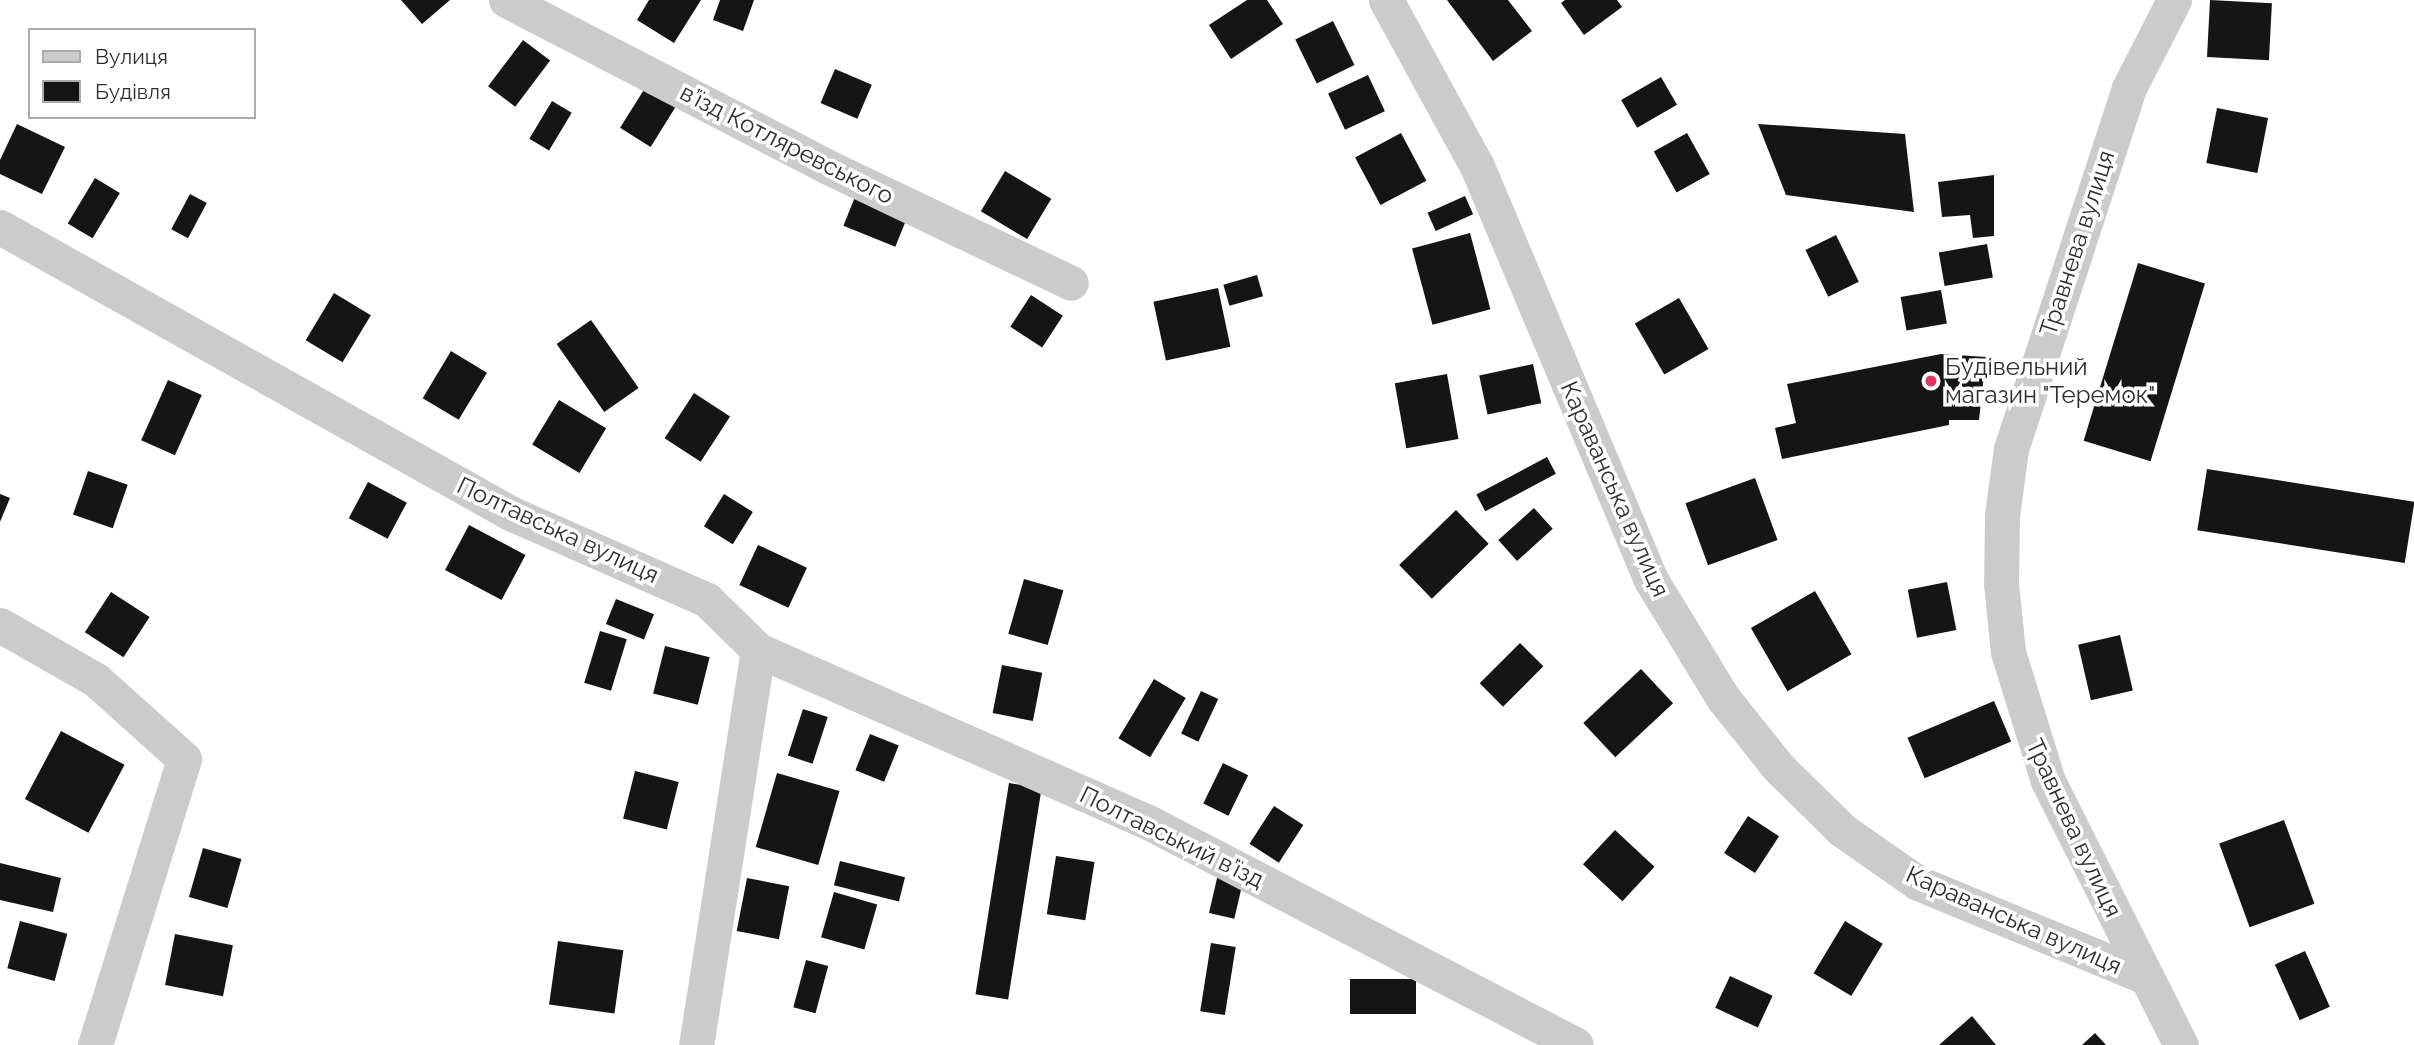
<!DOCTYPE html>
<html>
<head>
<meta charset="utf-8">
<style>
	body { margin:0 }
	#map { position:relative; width:2414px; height:1045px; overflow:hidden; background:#fff; font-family:Raleway,sans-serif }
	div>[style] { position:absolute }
	.building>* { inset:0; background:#151515; transform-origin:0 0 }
	.minor>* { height:35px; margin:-17.5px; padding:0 17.5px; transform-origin:17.5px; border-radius:17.5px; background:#cbcbcb }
	.dots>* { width:19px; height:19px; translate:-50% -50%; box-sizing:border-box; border:4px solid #fff; border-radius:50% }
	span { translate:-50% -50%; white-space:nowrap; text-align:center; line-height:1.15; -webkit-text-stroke:7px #fff; paint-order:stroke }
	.street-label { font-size:24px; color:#2e2e2e }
	.poi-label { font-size:24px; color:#2e2e2e }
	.left { translate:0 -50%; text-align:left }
	.legend { position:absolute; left:28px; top:28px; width:228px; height:91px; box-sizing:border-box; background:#fff; border:2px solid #ababab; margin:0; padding:9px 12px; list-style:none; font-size:21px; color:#2e2e2e }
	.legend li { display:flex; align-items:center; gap:14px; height:35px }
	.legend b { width:35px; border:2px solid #ababab }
</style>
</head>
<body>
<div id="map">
	<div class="building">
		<i style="clip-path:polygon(401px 0,450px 0,422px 24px)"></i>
		<i style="clip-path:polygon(649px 0,701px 0,674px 43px,637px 20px)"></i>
		<i style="clip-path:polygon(720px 0,754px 0,743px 31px,713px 20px)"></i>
		<i style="clip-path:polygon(1247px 0,1267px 0,1283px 24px,1231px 59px,1209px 25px)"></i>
		<i style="clip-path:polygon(1447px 0,1508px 0,1532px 31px,1493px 61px)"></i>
		<i style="clip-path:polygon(1565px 0,1617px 0,1622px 7px,1584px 35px,1561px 3px)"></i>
		<i style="left:2210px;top:0;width:62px;height:57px;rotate:3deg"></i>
		<i style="left:1333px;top:21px;width:49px;height:42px;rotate:64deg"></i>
		<i style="left:523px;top:40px;width:34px;height:58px;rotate:37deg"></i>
		<i style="left:835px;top:69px;width:40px;height:37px;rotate:23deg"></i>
		<i style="left:1368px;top:75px;width:40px;height:44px;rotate:65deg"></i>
		<i style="left:1661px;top:77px;width:32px;height:46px;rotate:60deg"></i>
		<i style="left:645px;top:88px;width:36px;height:47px;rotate:32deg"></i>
		<i style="left:552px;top:101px;width:23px;height:44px;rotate:31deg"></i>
		<i style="left:2217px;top:108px;width:52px;height:56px;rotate:11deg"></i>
		<i style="clip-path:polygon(17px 124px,65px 147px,42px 194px,0 174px,0 160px)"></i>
		<i style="clip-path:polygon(1758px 124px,1905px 134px,1914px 212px,1786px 195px)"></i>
		<i style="left:1401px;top:133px;width:54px;height:52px;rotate:62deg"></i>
		<i style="left:1687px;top:133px;width:47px;height:38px;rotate:61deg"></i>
		<i style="left:1005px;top:171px;width:54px;height:47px;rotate:31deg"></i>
		<i style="clip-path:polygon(1994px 175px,1994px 236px,1973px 238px,1970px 215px,1942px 217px,1938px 182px)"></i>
		<i style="left:95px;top:178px;width:29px;height:53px;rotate:31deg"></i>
		<i style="left:190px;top:194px;width:19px;height:40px;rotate:28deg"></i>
		<i style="left:1465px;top:196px;width:20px;height:41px;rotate:66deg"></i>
		<i style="left:855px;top:197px;width:56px;height:31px;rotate:22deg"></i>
		<i style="left:1470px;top:233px;width:79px;height:60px;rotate:75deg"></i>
		<i style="left:1836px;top:235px;width:52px;height:34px;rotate:64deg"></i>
		<i style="left:1987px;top:244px;width:34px;height:49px;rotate:80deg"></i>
		<i style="left:2138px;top:263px;width:70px;height:186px;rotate:17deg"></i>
		<i style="left:1257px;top:275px;width:22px;height:35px;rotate:74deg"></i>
		<i style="left:1218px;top:288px;width:60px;height:66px;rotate:78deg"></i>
		<i style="left:1941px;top:290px;width:34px;height:41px;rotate:80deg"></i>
		<i style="left:334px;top:293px;width:43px;height:55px;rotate:31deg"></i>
		<i style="left:1031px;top:295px;width:38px;height:38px;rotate:33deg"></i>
		<i style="left:1679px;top:298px;width:59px;height:51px;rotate:60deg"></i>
		<i style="left:591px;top:320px;width:83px;height:42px;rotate:55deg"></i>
		<i style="left:451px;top:351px;width:42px;height:55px;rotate:31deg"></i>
		<i style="clip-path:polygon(1941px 354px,1986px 357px,1979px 420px,1949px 420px,1949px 425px,1782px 459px,1775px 428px,1796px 423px,1787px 384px)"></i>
		<i style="left:1533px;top:364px;width:40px;height:55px;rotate:78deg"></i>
		<i style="left:1447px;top:374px;width:66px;height:53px;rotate:80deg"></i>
		<i style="left:168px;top:380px;width:37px;height:66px;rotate:24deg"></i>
		<i style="left:694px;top:393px;width:43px;height:54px;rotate:33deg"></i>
		<i style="left:559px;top:400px;width:55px;height:52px;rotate:31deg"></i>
		<i style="left:1547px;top:457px;width:19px;height:80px;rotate:62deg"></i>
		<i style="left:2207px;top:469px;width:210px;height:62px;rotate:9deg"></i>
		<i style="left:88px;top:471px;width:42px;height:46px;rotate:19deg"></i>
		<i style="left:1755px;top:478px;width:66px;height:74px;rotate:70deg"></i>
		<i style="left:368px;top:482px;width:44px;height:41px;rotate:28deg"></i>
		<i style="clip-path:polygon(0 494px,10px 498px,0 522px)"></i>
		<i style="left:724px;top:494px;width:34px;height:38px;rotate:32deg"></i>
		<i style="left:1534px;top:508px;width:28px;height:48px;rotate:48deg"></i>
		<i style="left:1456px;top:510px;width:47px;height:79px;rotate:46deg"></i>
		<i style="left:469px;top:525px;width:64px;height:51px;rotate:28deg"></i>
		<i style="left:758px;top:545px;width:54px;height:44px;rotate:25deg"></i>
		<i style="left:1024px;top:579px;width:41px;height:57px;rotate:16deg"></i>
		<i style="left:1947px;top:582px;width:49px;height:40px;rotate:79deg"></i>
		<i style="left:1815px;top:591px;width:73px;height:74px;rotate:60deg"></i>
		<i style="left:111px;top:592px;width:46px;height:48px;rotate:33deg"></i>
		<i style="left:616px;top:599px;width:41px;height:27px;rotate:22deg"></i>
		<i style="left:600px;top:631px;width:28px;height:54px;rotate:17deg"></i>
		<i style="left:2120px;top:635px;width:57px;height:43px;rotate:77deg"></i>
		<i style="left:1520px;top:643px;width:33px;height:57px;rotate:45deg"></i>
		<i style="left:665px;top:646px;width:46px;height:49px;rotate:14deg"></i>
		<i style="left:1002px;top:665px;width:41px;height:49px;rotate:11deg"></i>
		<i style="left:1641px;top:669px;width:47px;height:79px;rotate:47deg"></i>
		<i style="left:1154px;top:679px;width:37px;height:69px;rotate:31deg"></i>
		<i style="left:1201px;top:691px;width:19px;height:47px;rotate:25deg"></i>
		<i style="left:1994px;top:701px;width:44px;height:94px;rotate:67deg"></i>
		<i style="left:803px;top:709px;width:26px;height:49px;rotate:18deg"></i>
		<i style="left:61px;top:731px;width:72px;height:77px;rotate:28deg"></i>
		<i style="left:870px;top:734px;width:31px;height:39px;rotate:22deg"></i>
		<i style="left:1223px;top:763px;width:28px;height:45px;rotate:26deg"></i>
		<i style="left:635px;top:771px;width:45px;height:49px;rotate:14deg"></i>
		<i style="left:777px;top:773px;width:65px;height:77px;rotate:16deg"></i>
		<i style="left:1009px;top:783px;width:33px;height:214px;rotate:9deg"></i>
		<i style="left:1274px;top:806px;width:35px;height:45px;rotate:33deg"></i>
		<i style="left:1748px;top:816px;width:37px;height:44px;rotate:33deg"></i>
		<i style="left:2284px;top:820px;width:89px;height:69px;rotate:70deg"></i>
		<i style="left:1615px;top:830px;width:54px;height:47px;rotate:43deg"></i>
		<i style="left:203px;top:848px;width:40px;height:51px;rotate:16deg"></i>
		<i style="left:1056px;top:856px;width:39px;height:59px;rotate:9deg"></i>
		<i style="left:840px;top:861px;width:67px;height:25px;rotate:14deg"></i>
		<i style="clip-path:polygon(0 863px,61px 878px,53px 912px,0 900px)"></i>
		<i style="left:1218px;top:874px;width:26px;height:40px;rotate:13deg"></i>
		<i style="left:747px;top:878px;width:43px;height:54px;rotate:11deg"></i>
		<i style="left:834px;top:892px;width:45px;height:47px;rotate:16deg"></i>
		<i style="left:20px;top:921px;width:49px;height:49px;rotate:15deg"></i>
		<i style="left:1845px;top:921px;width:44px;height:61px;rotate:31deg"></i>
		<i style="left:175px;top:934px;width:59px;height:52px;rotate:11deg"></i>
		<i style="left:558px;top:941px;width:66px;height:64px;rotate:8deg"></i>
		<i style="left:1211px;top:943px;width:25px;height:69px;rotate:9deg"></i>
		<i style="left:2305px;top:951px;width:61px;height:33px;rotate:66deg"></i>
		<i style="left:806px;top:960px;width:23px;height:49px;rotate:15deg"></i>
		<i style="left:1730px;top:976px;width:47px;height:35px;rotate:25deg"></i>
		<i style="left:1416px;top:979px;width:35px;height:66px;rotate:90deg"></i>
		<i style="clip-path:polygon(1972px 1016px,1996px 1045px,1939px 1045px)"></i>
		<i style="clip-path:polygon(2095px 1033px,2106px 1045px,2082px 1045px)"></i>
	</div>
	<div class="minor">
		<i style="left:506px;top:0;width:363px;rotate:27.4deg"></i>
		<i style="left:828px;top:167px;width:269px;rotate:25.5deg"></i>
		<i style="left:1386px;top:0;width:189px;rotate:61.3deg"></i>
		<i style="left:1477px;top:166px;width:449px;rotate:67.2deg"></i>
		<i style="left:1651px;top:580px;width:138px;rotate:58.6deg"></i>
		<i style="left:1723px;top:698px;width:88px;rotate:51.4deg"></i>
		<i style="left:1778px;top:767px;width:90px;rotate:44.5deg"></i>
		<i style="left:1842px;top:830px;width:93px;rotate:34.9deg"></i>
		<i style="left:1918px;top:883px;width:244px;rotate:22.4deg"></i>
		<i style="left:2174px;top:0;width:99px;rotate:117.1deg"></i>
		<i style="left:2129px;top:88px;width:380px;rotate:108.1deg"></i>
		<i style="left:2011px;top:449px;width:68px;rotate:97.7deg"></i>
		<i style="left:2002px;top:516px;width:68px;rotate:90.8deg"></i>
		<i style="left:2001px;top:584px;width:68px;rotate:84.1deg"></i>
		<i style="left:2008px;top:652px;width:135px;rotate:72.8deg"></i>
		<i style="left:2048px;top:781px;width:296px;rotate:63.3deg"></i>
		<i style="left:0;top:227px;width:585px;rotate:29.28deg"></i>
		<i style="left:510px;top:513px;width:215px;rotate:23.8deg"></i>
		<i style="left:707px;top:600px;width:71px;rotate:44.4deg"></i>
		<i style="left:758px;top:650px;width:400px;rotate:98.9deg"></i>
		<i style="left:0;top:625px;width:111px;rotate:29.8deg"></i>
		<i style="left:96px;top:680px;width:118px;rotate:41.9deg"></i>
		<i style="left:184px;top:759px;width:300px;rotate:107.3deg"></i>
		<i style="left:758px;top:650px;width:428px;rotate:23.8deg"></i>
		<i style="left:1150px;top:823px;width:480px;rotate:27.5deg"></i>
	</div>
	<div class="dots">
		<i style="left:1931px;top:381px;background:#e23362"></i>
	</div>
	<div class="street-label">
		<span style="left:787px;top:144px;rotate:27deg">в’їзд Котляревського</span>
		<span style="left:2077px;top:243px;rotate:-72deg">Травнева вулиця</span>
		<span style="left:1615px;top:489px;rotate:66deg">Караванська вулиця</span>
		<span style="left:558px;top:530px;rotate:25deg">Полтавська вулиця</span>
		<span style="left:2074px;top:828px;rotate:65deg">Травнева вулиця</span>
		<span style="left:1172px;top:837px;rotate:26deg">Полтавський в’їзд</span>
		<span style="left:2014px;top:920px;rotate:24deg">Караванська вулиця</span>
	</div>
	<div class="poi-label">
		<span class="left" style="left:1945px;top:381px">Будівельний<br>магазин "Теремок"</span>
	</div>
	<ul class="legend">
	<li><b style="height:9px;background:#cbcbcb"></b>Вулиця</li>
	<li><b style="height:19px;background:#151515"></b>Будівля</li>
	</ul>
</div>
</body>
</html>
